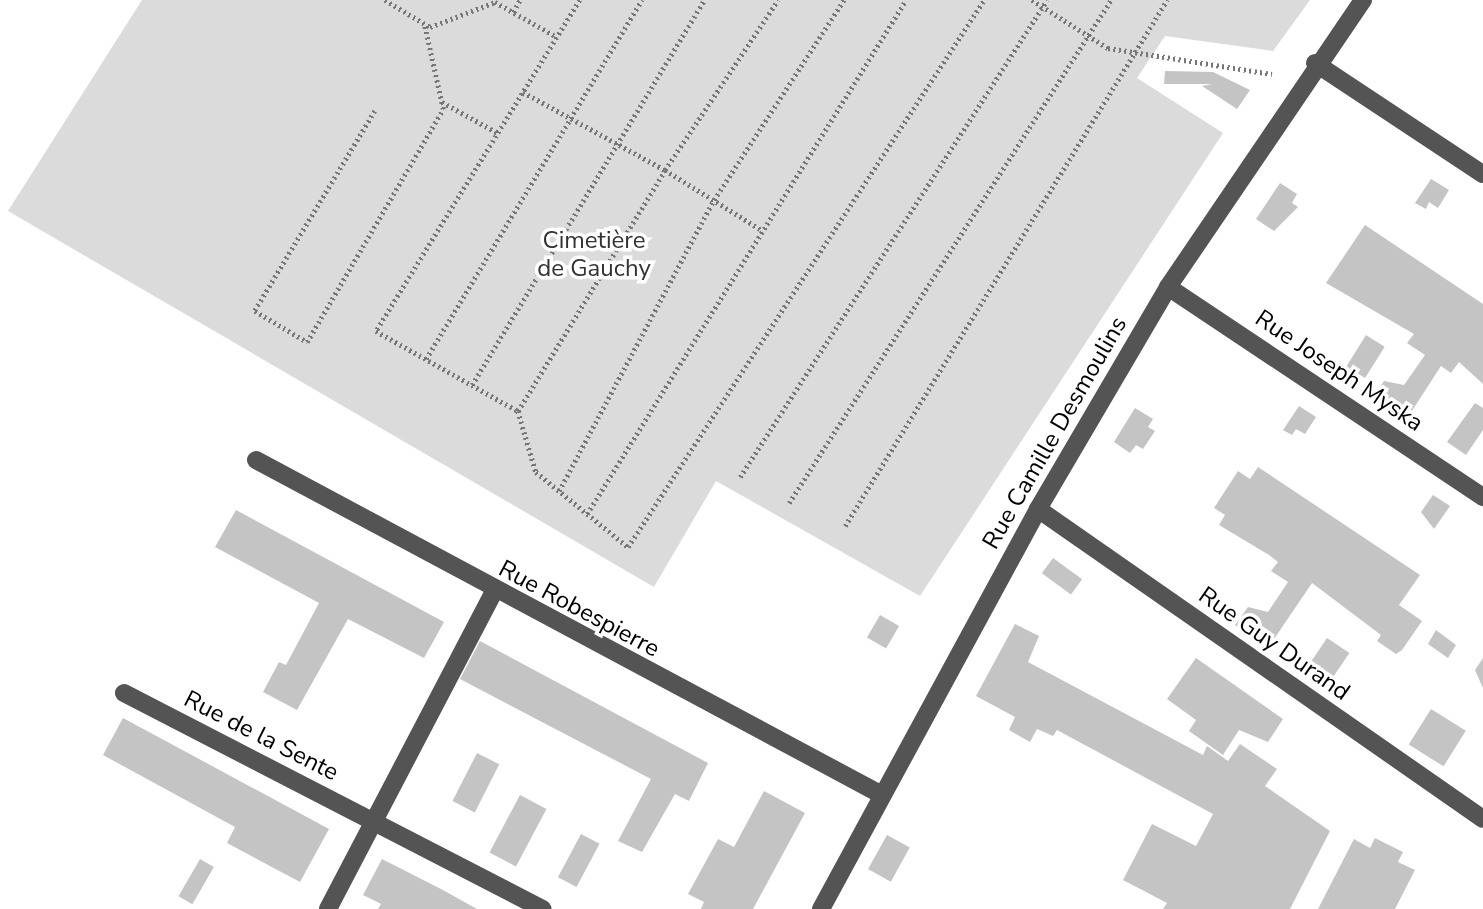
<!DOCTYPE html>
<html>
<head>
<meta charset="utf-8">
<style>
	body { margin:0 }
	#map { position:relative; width:1483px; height:909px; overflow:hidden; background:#fff; font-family:"Nunito Sans",sans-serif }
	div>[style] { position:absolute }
	.green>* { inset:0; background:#dbdbdb }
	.building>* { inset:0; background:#c4c4c4; transform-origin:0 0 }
	.path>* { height:4.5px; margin-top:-2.25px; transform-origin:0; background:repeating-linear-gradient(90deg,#767676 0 2px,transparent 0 5.5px) }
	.minor>* { height:18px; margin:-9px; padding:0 9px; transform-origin:9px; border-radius:9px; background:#545454 }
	span { translate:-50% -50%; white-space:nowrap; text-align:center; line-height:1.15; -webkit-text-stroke:7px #fff; paint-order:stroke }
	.park-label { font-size:24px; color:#323232 }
	.street-label { font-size:24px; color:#000 }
</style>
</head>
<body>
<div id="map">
	<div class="green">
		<i style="clip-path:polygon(142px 0,1310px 0,1273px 51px,1165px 36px,1137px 78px,1223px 133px,920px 596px,716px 481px,654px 587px,8px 211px)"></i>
	</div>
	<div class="building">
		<i style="clip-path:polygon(1165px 71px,1213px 72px,1250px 90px,1237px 109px,1202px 86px,1212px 84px,1164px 84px)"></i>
		<i style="clip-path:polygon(1431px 179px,1449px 190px,1438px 208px,1429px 202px,1426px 209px,1415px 203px)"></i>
		<i style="clip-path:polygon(1280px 183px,1297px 194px,1292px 203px,1298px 207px,1274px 231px,1256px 219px)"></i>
		<i style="clip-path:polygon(1365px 225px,1483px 304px,1483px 384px,1459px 362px,1451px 373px,1441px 366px,1406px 420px,1373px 398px,1384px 381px,1404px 385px,1425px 355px,1407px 343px,1414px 334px,1326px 283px)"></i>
		<i style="left:1366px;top:335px;width:22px;height:37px;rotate:32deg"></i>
		<i style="clip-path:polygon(1475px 403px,1483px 408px,1483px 430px,1466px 455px,1447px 442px)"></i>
		<i style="clip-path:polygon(1299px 406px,1316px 417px,1305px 434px,1296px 429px,1292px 435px,1283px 430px)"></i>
		<i style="clip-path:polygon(1135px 408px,1153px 419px,1148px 427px,1155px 431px,1143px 449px,1136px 445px,1130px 453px,1114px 442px)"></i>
		<i style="clip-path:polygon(1258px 467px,1420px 575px,1399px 605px,1422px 621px,1402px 650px,1396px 654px,1377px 641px,1381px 635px,1312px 583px,1268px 648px,1235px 625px,1248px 607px,1268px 612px,1288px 582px,1271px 571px,1278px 562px,1269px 555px,1219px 525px,1225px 515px,1214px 508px,1238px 471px,1250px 479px)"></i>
		<i style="clip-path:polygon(1433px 495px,1450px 506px,1434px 529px,1421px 512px)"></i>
		<i style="clip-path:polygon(236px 510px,444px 622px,424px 658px,348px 619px,297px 710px,263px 692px,279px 662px,286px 665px,319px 603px,215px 547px)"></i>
		<i style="left:1053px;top:558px;width:36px;height:19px;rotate:36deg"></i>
		<i style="left:880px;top:615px;width:22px;height:26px;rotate:30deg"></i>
		<i style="clip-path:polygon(1015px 624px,1039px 636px,1028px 662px,1203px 755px,1207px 746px,1228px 761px,1240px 744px,1277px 769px,1265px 786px,1330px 831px,1290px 909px,1163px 909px,1167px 903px,1123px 880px,1152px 824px,1196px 846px,1213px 814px,1057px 730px,1053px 736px,1037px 729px,1030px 742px,1009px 730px,1015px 717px,976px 696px)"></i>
		<i style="clip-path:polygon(1436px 630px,1456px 645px,1448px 658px,1428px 644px)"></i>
		<i style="left:1327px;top:638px;width:27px;height:35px;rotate:34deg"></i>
		<i style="clip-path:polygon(480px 641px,708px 763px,689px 801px,675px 794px,642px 852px,618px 841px,651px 779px,460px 679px)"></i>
		<i style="clip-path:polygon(1196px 658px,1283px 719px,1268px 742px,1239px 730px,1223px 755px,1189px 731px,1196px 720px,1167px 699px)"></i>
		<i style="clip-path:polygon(1483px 658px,1483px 688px,1475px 670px)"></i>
		<i style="left:1431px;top:709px;width:41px;height:42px;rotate:32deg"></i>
		<i style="clip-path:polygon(123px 718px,329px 829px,300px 882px,227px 843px,235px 827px,103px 755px)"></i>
		<i style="left:477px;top:753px;width:25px;height:54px;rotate:27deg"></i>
		<i style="clip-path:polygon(764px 791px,805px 813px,753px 909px,701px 909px,704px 902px,688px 894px,718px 839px,734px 847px)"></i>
		<i style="left:520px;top:795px;width:30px;height:65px;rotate:28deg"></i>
		<i style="left:581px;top:834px;width:21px;height:49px;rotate:28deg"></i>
		<i style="left:887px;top:835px;width:26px;height:39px;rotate:29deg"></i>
		<i style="clip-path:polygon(1375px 838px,1403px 852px,1398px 862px,1415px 870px,1395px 909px,1318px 909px,1354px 839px,1370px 848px)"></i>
		<i style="left:200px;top:859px;width:16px;height:43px;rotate:30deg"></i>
		<i style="clip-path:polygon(382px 859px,441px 889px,477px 909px,378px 909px,381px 904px,363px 895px)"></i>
	</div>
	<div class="path">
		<i style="left:385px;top:0;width:52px;rotate:31deg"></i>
		<i style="left:430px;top:27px;width:70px;rotate:-21deg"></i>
		<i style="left:495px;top:2px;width:71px;rotate:29.4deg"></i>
		<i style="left:580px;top:0;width:389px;rotate:121.6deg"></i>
		<i style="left:376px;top:331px;width:163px;rotate:29.4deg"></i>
		<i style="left:518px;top:411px;width:64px;rotate:73.6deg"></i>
		<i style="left:536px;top:472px;width:119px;rotate:39.2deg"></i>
		<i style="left:628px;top:547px;width:653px;rotate:-56.94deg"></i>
		<i style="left:1032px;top:0;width:90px;rotate:32.3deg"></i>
		<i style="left:1108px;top:48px;width:166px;rotate:9deg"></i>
		<i style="left:513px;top:12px;width:14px;rotate:-60deg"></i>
		<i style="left:523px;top:92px;width:162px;rotate:28.8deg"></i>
		<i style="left:665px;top:170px;width:204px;rotate:-56.4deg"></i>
		<i style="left:442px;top:102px;width:64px;rotate:29deg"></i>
		<i style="left:375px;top:111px;width:233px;rotate:121deg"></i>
		<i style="left:255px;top:311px;width:61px;rotate:30.8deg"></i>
		<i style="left:307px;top:342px;width:270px;rotate:-59.7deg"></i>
		<i style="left:443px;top:109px;width:88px;rotate:-102.5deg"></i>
		<i style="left:426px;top:359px;width:419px;rotate:-59deg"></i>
		<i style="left:472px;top:385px;width:449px;rotate:-58.9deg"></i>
		<i style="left:518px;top:411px;width:282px;rotate:-58.6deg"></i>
		<i style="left:665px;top:170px;width:115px;rotate:31.9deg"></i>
		<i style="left:740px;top:477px;width:567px;rotate:-57.23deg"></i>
		<i style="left:559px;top:491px;width:330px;rotate:-62deg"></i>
		<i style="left:714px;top:200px;width:239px;rotate:-57deg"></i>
		<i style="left:789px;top:503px;width:597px;rotate:-57.37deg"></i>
		<i style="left:587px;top:514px;width:605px;rotate:-58.18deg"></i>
		<i style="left:845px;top:526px;width:617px;rotate:-58.53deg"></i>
	</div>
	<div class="minor">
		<i style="left:1315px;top:63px;width:201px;rotate:33.5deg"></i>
		<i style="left:1168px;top:287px;width:379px;rotate:33.7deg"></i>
		<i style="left:256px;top:460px;width:710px;rotate:28.15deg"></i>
		<i style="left:1038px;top:509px;width:542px;rotate:34.86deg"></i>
		<i style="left:124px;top:693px;width:471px;rotate:27.3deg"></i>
		<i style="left:328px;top:909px;width:358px;rotate:-62.4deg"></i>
		<i style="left:821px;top:909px;width:455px;rotate:-61.5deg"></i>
		<i style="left:1038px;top:509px;width:257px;rotate:-59.6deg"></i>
		<i style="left:1168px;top:287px;width:347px;rotate:-55.8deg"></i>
	</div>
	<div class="park-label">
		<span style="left:594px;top:255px">Cimetière<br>de Gauchy</span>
	</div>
	<div class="street-label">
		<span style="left:1339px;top:371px;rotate:34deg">Rue Joseph Myska</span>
		<span style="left:1055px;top:433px;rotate:-60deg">Rue Camille Desmoulins</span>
		<span style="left:579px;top:609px;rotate:28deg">Rue Robespierre</span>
		<span style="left:1274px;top:644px;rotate:35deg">Rue Guy Durand</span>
		<span style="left:261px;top:736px;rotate:27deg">Rue de la Sente</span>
	</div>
</div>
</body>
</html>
